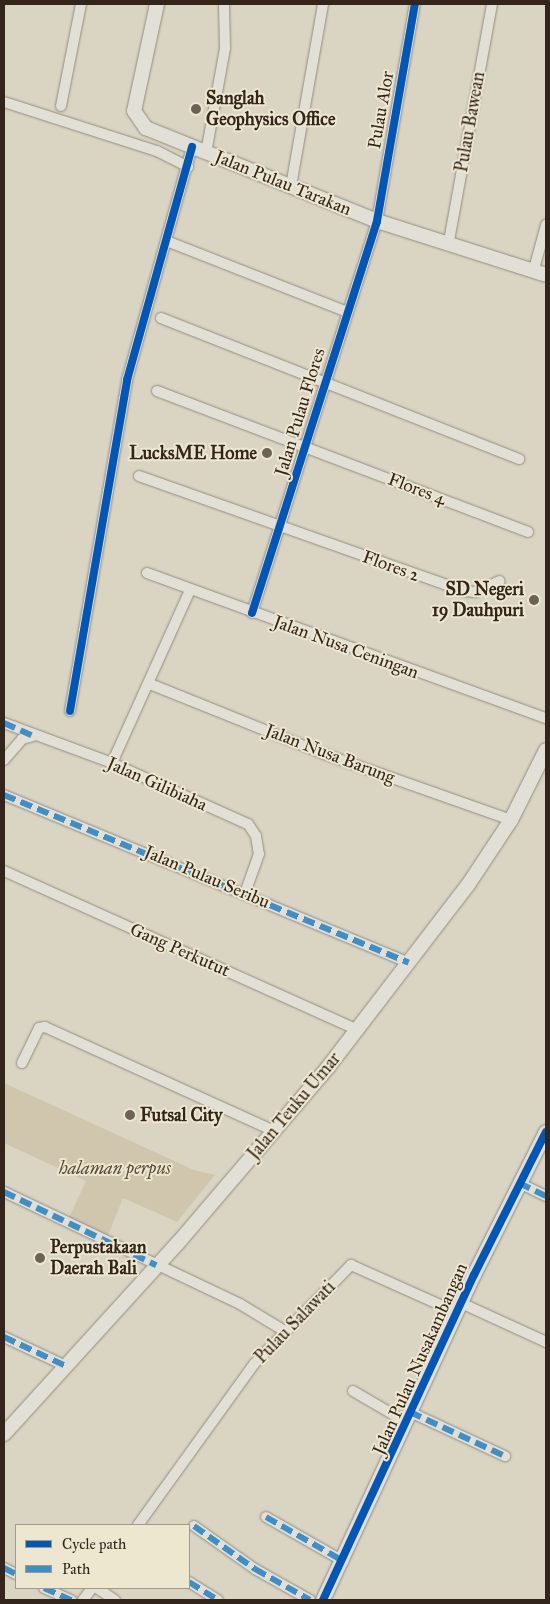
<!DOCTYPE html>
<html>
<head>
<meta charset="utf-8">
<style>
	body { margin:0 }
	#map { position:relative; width:550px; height:1604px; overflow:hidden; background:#dad4c2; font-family:"IM FELL Great Primer",serif }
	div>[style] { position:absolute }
	.green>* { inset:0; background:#d0c6ae }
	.roads { filter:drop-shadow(0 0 1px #928c81) drop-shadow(0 0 1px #928c81) }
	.street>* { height:10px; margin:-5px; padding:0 5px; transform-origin:5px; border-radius:5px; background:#e2e0d6 }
	.secondary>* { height:14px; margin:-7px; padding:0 7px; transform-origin:7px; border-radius:7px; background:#e2e0d6 }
	.quiet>* { height:6px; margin-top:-3px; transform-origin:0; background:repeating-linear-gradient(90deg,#3d8fca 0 12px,transparent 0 18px) }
	.cycleway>* { height:8px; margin:-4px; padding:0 4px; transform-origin:4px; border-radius:4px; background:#0057b8 }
	.dots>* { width:14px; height:14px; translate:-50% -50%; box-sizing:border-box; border:2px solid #eee7d0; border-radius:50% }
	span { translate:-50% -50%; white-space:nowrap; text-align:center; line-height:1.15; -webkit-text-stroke:4px #eee7d0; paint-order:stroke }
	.poi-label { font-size:18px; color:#33251c; font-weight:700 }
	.left { translate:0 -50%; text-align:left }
	.right { translate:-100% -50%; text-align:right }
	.street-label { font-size:18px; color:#33251c }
	.park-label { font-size:18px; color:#584a3c; font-style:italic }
	.frame { position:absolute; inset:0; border:5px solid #33251c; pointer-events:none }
	.legend { position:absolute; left:15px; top:1524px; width:175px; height:65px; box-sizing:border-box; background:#eee7d0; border:1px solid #a39988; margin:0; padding:6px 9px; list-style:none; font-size:15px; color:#33251c }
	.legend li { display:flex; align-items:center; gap:10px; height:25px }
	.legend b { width:25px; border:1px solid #a39988 }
</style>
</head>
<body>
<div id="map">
	<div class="green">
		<i style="clip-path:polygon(4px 1083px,194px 1170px,215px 1175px,177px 1222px,123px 1198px,107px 1238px,68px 1220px,86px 1181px,4px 1143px)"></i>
	</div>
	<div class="roads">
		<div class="street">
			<i style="left:4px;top:102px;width:161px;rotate:17.8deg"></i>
			<i style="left:157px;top:151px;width:35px;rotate:27deg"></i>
			<i style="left:61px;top:106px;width:104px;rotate:-78.9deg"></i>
			<i style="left:206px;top:153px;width:107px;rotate:-79.7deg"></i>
			<i style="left:225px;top:48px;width:44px;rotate:-91.3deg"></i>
			<i style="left:291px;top:186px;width:185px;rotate:-80deg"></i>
			<i style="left:449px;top:241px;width:241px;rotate:-79.7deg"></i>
			<i style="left:169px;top:242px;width:189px;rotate:21.4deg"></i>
			<i style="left:534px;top:269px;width:46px;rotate:-74.7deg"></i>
			<i style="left:161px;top:318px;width:385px;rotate:21.5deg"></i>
			<i style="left:157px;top:391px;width:397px;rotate:20.8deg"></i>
			<i style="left:139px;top:476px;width:344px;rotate:19.5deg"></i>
			<i style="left:463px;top:591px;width:13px;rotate:4deg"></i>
			<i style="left:476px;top:592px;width:26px;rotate:-25deg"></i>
			<i style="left:147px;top:573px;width:425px;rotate:20deg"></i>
			<i style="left:252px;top:613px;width:411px;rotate:-72.3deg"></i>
			<i style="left:377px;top:221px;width:220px;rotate:-80.1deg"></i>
			<i style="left:150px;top:684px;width:188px;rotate:21.9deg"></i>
			<i style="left:324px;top:754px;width:198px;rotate:19.4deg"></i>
			<i style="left:70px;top:711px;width:336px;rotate:-80.2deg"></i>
			<i style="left:127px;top:380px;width:242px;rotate:-74.4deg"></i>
			<i style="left:4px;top:723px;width:115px;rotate:20.3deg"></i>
			<i style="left:112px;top:763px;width:149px;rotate:24.2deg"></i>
			<i style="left:248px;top:824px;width:14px;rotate:56deg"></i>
			<i style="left:256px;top:836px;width:18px;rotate:81deg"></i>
			<i style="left:259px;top:854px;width:41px;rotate:109.7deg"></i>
			<i style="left:4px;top:760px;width:28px;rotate:-49deg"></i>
			<i style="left:22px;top:739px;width:11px;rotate:-15deg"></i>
			<i style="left:112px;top:763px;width:190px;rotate:-65.7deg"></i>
			<i style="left:4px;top:795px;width:438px;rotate:22.5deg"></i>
			<i style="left:4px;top:871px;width:387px;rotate:24.2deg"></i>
			<i style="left:22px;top:1063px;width:39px;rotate:-64deg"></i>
			<i style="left:39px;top:1028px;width:6px;rotate:-9deg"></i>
			<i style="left:45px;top:1027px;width:252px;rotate:24.4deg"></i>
			<i style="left:519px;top:1183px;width:30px;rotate:26deg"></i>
			<i style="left:4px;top:1192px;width:261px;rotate:25.4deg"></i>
			<i style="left:240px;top:1304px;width:50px;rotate:31.2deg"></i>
			<i style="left:461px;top:1303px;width:94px;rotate:24.6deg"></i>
			<i style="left:4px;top:1337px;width:68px;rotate:25.1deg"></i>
			<i style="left:353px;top:1391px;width:61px;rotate:30.3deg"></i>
			<i style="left:410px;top:1412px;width:105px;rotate:24.9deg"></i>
			<i style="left:266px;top:1517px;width:89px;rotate:29.7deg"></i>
			<i style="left:138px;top:1525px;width:198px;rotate:-54.2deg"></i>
			<i style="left:254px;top:1364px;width:139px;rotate:-45.6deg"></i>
			<i style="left:351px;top:1265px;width:115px;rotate:24.1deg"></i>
			<i style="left:194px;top:1526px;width:75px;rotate:35.2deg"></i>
			<i style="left:255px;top:1569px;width:63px;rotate:29.4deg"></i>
			<i style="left:4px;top:1568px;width:13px;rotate:27deg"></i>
			<i style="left:189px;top:1582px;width:34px;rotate:32deg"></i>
			<i style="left:44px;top:1588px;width:30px;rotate:24deg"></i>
			<i style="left:97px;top:1588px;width:22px;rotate:34deg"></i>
			<i style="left:83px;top:1600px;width:15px;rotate:-53deg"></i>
		</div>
		<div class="secondary">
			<i style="left:157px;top:4px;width:109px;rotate:102.1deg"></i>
			<i style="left:134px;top:111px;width:21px;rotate:55deg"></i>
			<i style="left:146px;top:128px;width:249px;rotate:21.9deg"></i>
			<i style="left:377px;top:221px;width:177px;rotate:17.7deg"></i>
			<i style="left:4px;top:1434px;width:258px;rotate:-47.7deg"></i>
			<i style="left:178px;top:1243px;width:233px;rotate:-49.5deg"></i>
			<i style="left:329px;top:1066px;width:228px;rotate:-52.5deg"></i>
			<i style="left:468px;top:885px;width:78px;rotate:-56.5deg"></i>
			<i style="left:511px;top:820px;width:78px;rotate:-63.4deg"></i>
			<i style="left:323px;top:1600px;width:358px;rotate:-65.1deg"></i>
			<i style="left:474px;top:1275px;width:160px;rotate:-63.3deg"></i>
		</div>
	</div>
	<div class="quiet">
		<i style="left:4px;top:723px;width:32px;rotate:24deg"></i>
		<i style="left:4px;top:795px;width:438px;rotate:22.5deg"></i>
		<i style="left:519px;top:1183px;width:30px;rotate:26deg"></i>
		<i style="left:4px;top:1192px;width:169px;rotate:25.7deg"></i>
		<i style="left:4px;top:1337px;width:68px;rotate:25.1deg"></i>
		<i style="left:410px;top:1412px;width:105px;rotate:24.9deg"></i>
		<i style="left:266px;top:1517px;width:89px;rotate:29.7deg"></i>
		<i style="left:194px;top:1526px;width:75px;rotate:35.2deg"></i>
		<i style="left:255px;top:1569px;width:63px;rotate:29.4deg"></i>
		<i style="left:4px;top:1568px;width:13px;rotate:27deg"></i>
		<i style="left:189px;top:1582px;width:34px;rotate:32deg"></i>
		<i style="left:44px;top:1588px;width:30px;rotate:24deg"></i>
	</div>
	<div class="cycleway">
		<i style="left:252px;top:613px;width:411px;rotate:-72.3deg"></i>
		<i style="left:377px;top:221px;width:220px;rotate:-80.1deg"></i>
		<i style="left:70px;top:711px;width:336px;rotate:-80.2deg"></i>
		<i style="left:127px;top:380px;width:242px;rotate:-74.4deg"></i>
		<i style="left:323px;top:1600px;width:358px;rotate:-65.1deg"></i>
		<i style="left:474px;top:1275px;width:160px;rotate:-63.3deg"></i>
	</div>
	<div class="dots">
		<i style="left:196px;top:109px;background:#6d6256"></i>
		<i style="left:267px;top:453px;background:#6d6256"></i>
		<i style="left:534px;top:600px;background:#6d6256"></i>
		<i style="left:130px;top:1115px;background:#6d6256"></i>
		<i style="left:40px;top:1258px;background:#6d6256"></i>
	</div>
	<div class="poi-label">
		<span class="left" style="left:206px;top:109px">Sanglah<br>Geophysics Office</span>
		<span class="right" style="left:257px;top:453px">LucksME Home</span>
		<span class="right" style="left:524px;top:600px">SD Negeri<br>19 Dauhpuri</span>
		<span class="left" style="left:140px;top:1115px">Futsal City</span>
		<span class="left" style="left:50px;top:1258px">Perpustakaan<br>Daerah Bali</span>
	</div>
	<div class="street-label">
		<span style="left:381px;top:110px;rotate:-80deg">Pulau Alor</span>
		<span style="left:470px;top:122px;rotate:-80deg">Pulau Bawean</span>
		<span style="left:283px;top:183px;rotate:22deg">Jalan Pulau Tarakan</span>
		<span style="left:300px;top:412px;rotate:-73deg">Jalan Pulau Flores</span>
		<span style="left:417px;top:489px;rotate:21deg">Flores 4</span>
		<span style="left:391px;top:566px;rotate:20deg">Flores 2</span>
		<span style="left:346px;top:647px;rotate:20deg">Jalan Nusa Ceningan</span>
		<span style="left:330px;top:754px;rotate:21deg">Jalan Nusa Barung</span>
		<span style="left:157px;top:784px;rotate:24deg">Jalan Gilibiaha</span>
		<span style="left:207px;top:877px;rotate:23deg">Jalan Pulau Seribu</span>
		<span style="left:180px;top:950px;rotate:24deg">Gang Perkutut</span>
		<span style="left:294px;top:1106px;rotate:-50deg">Jalan Teuku Umar</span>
		<span style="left:295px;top:1322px;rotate:-46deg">Pulau Salawati</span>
		<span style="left:420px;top:1359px;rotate:-66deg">Jalan Pulau Nusakambangan</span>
	</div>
	<div class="park-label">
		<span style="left:115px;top:1168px">halaman perpus</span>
	</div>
	<div class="frame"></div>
	<ul class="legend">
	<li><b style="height:6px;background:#0057b8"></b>Cycle path</li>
	<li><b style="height:6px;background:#3d8fca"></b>Path</li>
	</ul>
</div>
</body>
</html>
